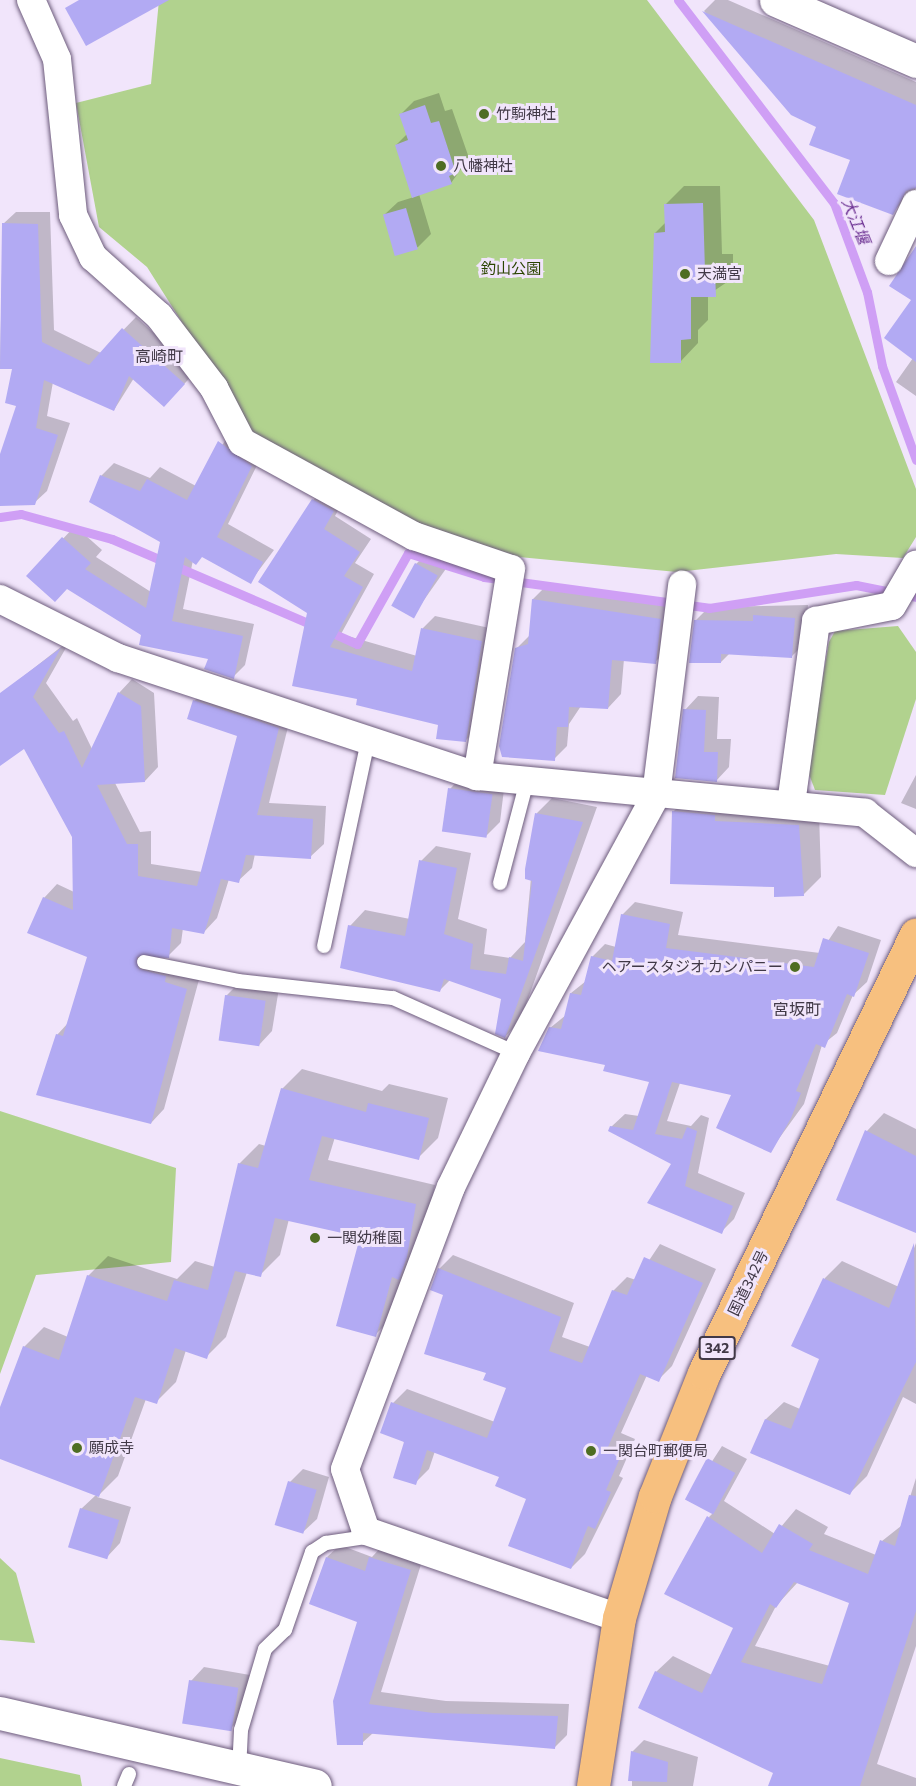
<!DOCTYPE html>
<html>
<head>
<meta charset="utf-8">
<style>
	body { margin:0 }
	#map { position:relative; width:916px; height:1786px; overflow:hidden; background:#f1e5fb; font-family:Commissioner,"Noto Sans JP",sans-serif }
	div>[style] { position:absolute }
	.green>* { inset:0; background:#b1d28e }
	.shadow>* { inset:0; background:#0003 }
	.stream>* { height:9px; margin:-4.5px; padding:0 4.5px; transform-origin:4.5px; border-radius:4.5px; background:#cf9ff5 }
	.building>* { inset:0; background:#b2aaf3; transform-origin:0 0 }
	.roads { filter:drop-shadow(0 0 2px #6d5c7c) drop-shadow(0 0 2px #6d5c7c) }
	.service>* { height:14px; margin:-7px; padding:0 7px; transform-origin:7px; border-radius:7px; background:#fff }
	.minor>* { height:28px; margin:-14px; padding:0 14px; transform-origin:14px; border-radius:14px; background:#fff }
	.tertiary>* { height:33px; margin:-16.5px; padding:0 16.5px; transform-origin:16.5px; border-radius:16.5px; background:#fff }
	.trunk>* { height:33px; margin:-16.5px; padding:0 16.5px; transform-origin:16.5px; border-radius:16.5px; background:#f7c07f }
	.dots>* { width:16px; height:16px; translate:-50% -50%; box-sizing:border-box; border:3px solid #f1e5fb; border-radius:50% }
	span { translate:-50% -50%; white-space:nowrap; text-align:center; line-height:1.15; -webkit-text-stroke:6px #f1e5fb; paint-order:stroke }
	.shield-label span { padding:2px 4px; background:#f1e5fb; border:2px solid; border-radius:4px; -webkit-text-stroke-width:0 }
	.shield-label { font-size:14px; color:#413947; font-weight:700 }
	.poi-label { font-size:15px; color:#413947 }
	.left { translate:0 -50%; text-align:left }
	.right { translate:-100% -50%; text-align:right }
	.park-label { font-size:15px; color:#2b4500 }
	.street-label { font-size:15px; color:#413947 }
	.water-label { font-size:16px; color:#692d90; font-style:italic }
	.neighbourhood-label { font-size:16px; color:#413947 }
</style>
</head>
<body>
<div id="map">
	<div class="green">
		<i style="clip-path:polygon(159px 0,647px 0,814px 220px,916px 489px,916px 537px,903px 558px,836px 554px,677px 572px,519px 557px,418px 523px,254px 436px,147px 267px,99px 227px,76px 103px,151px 84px)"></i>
		<i style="clip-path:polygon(898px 626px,916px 652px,916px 699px,885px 795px,815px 790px,807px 769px,829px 642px,835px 631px)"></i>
		<i style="clip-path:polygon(0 1111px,176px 1168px,171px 1262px,36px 1275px,0 1374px)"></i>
		<i style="clip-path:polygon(0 1558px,16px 1573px,35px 1643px,0 1640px)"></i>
		<i style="clip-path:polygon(0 1758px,80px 1775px,82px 1786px,0 1786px)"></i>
	</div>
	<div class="shadow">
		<i style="clip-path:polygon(715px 0,728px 0,916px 82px,916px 188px,892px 213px,852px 159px,818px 126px,792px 114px,704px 11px)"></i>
		<i style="clip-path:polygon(439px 93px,445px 111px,452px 109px,469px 158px,451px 183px,419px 194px,431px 234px,418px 247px,396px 254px,384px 215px,398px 202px,414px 197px,396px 145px,407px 134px,401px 114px,414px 101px)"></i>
		<i style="clip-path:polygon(684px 186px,720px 186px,722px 254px,733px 254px,733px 278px,708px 295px,708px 320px,698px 330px,698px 343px,681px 361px,655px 233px,666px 222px,666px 204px)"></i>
		<i style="clip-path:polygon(16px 212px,50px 212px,54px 330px,101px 353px,136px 317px,196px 371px,176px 393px,134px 378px,114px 410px,53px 382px,47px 416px,70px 423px,47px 491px,34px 503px,0 504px,0 458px,18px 404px,14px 368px,0 367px,3px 224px)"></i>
		<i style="clip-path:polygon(916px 248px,916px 396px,896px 382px,913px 358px)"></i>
		<i style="clip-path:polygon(232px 430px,263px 453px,228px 524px,274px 550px,250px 582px,203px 556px,193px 560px,183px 609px,254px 624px,245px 665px,233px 677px,210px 658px,142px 635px,68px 587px,28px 576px,75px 526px,102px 550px,96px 557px,151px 592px,162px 541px,101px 476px,114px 463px,150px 478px,160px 467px,196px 486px)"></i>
		<i style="clip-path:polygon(326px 488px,345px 498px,335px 516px,371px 539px,355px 563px,374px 574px,341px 634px,417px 656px,423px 628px,435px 616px,494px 629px,478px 728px,465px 741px,440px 724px,359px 698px,308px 613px,313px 500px)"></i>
		<i style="clip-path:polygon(430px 551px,450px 563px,412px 617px,416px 564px)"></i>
		<i style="clip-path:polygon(546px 586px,674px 606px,669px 649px,655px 662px,624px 659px,621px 694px,608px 708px,581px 706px,569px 724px,567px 746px,554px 759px,516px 649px,530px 635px,533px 599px)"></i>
		<i style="clip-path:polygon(808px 605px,805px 643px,792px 656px,730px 653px,721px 662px,696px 620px,709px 607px)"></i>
		<i style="clip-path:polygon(71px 639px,46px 683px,73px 721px,77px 718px,92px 749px,119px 693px,132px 679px,154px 693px,158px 767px,145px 781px,115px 783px,140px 832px,151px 831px,151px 864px,202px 872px,238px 735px,194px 701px,208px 688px,291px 715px,269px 803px,326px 806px,324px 844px,310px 857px,255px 854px,252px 868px,238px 881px,229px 879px,217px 918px,204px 932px,183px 928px,181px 943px,168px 956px,157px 957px,200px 976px,164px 1109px,151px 1123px,57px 1035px,68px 1023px,89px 956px,44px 898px,57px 884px,74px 892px,74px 837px,24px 747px,0 764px,0 704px,6px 690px)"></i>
		<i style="clip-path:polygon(698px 696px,719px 697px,717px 739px,731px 739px,729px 767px,716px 781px,685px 710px)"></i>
		<i style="clip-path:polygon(463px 775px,505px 781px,500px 822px,486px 836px,450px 789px)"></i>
		<i style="clip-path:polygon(916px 775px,916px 809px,901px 803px)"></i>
		<i style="clip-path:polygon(691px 794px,819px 812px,821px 877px,803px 895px,673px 812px)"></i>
		<i style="clip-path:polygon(552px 798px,597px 807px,520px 1021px,505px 1037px,503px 998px,450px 980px,440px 990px,350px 926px,365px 910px,410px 919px,421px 861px,436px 846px,471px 853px,458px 919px,487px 929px,484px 954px,510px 958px,525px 942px,537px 813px)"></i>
		<i style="clip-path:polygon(635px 902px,683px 912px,678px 935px,820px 953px,838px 926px,881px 940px,867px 982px,853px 995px,837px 1033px,822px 1045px,804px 1104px,770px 1151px,733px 1094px,680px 1083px,667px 1121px,691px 1126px,701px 1115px,709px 1118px,698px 1173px,745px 1193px,734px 1219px,721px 1232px,649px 1203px,673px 1163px,611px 1127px,625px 1114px,639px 1116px,651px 1081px,606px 1064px,550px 1028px,566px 1015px,571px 993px,586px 981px,592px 957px,605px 944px,616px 947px,622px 915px)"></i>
		<i style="clip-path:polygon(240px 982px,279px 988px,272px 1031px,259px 1045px,226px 996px)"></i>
		<i style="clip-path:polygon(302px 1069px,382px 1091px,389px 1084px,448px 1098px,438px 1138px,418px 1158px,335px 1137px,328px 1160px,435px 1185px,426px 1236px,395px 1315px,375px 1335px,362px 1236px,289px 1219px,280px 1255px,260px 1275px,247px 1272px,226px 1337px,206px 1357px,186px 1350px,176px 1382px,156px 1402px,146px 1399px,118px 1476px,97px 1497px,131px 1507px,120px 1543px,107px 1557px,81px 1509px,96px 1495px,0 1457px,0 1411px,24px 1347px,44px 1327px,68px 1337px,88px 1276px,108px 1256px,177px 1279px,195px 1261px,215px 1267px,239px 1164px,259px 1144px,266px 1146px,282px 1089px)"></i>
		<i style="clip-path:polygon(884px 1113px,916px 1129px,916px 1232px,838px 1200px,867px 1131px)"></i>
		<i style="clip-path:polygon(916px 1243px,916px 1404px,903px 1397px,867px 1476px,850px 1493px,752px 1453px,766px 1419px,784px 1402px,800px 1409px,821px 1358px,793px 1346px,825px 1278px,842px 1261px,899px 1287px)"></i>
		<i style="clip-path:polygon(660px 1244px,716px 1269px,672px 1366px,658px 1380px,647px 1375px,621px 1433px,635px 1439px,619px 1476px,623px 1478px,585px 1554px,571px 1568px,528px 1499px,501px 1476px,435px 1451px,429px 1469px,415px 1483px,393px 1403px,407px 1389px,495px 1422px,507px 1387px,488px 1372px,444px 1294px,439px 1269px,453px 1255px,574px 1303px,562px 1337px,590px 1347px,613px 1291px,627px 1277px,636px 1280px)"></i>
		<i style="clip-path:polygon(evenodd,722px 1446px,747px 1459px,724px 1501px,775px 1534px,796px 1509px,828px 1527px,824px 1534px,876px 1555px,882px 1541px,901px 1526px,916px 1478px,916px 1646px,877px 1764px,916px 1778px,916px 1786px,770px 1786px,775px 1772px,656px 1672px,673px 1656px,712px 1675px,735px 1627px,709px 1517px,713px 1513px,687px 1500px,722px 1446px,798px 1582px,851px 1602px,830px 1666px,755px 1646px,776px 1606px,798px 1582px)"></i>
		<i style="clip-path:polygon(303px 1469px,329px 1477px,317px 1519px,303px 1532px,290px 1482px)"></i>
		<i style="clip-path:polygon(340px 1545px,372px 1557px,383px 1545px,423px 1558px,381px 1692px,446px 1701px,569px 1704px,567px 1735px,555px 1747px,373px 1733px,362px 1743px,358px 1621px,327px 1557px)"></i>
		<i style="clip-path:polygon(204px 1667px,250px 1675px,243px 1716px,230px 1729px,191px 1681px)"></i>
		<i style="clip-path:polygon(644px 1740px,698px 1757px,693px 1786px,632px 1786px,632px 1752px)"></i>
	</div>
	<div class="stream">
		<i style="left:678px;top:0;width:256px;rotate:52.5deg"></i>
		<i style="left:834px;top:203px;width:95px;rotate:69.7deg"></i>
		<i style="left:867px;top:292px;width:76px;rotate:78.5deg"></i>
		<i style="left:882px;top:366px;width:100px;rotate:70.1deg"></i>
		<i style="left:0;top:517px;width:21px;rotate:-8deg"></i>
		<i style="left:21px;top:514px;width:94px;rotate:15.4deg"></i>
		<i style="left:112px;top:539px;width:221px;rotate:23.2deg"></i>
		<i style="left:328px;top:631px;width:32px;rotate:24deg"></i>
		<i style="left:357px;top:644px;width:104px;rotate:-60.7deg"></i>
		<i style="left:408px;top:553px;width:80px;rotate:17.5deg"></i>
		<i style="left:484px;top:577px;width:227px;rotate:7.8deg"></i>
		<i style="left:709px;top:608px;width:149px;rotate:-8.9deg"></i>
		<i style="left:856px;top:585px;width:61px;rotate:11.3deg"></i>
	</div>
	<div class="building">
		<i style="clip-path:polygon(79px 0,169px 0,86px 46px,65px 8px)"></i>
		<i style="clip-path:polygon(702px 11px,916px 105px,916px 188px,906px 191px,893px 215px,837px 194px,850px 160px,809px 145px,816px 127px,791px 115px)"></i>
		<i style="clip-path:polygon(425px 105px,431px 123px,439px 121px,456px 173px,449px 176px,452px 184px,412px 198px,395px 145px,408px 140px,399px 114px)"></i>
		<i style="clip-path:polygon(703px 203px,705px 271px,715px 271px,716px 297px,691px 297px,691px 339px,681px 340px,681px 363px,650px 363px,654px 233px,665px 232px,664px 204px)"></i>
		<i style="left:406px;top:208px;width:43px;height:24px;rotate:74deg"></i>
		<i style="clip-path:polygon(2px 223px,38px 224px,42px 342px,89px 365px,122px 328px,185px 384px,164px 407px,129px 376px,114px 411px,44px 380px,36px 428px,58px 435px,35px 505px,0 506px,0 454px,16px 406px,5px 403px,12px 369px,0 369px)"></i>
		<i style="clip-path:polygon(916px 246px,916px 362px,884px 338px,911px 300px,889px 286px)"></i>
		<i style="clip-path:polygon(218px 441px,252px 466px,217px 537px,263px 562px,251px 584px,202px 557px,196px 565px,185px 557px,172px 621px,243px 636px,234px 679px,204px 669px,208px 659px,139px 645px,141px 635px,67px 589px,55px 602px,26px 576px,62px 537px,91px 563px,85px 569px,146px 608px,160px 542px,89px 502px,100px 475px,140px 491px,147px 479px,187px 500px)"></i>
		<i style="clip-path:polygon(312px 499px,334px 511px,324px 529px,360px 552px,344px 576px,363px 587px,330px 647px,412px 671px,421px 628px,482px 641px,466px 742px,436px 739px,438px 725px,356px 705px,357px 699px,292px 686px,307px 613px,258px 582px)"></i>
		<i style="left:415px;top:563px;width:26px;height:49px;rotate:29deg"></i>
		<i style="clip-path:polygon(532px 599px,661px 619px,656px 664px,612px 660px,608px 709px,569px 707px,568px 727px,557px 727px,555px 761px,502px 757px,499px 746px,515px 648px,528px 644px)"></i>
		<i style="clip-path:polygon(753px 615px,795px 618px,792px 658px,721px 654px,721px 663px,689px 663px,694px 620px,753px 621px)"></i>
		<i style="clip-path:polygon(61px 648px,33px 697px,59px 733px,64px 731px,82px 768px,118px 692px,141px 706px,145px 782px,97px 785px,127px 844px,138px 844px,138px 876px,197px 886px,237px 736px,187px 719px,193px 700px,279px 728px,257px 815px,313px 819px,311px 859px,246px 855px,239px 883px,221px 879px,204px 934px,172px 928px,169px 958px,137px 957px,139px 969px,166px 976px,165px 982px,187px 989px,151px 1124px,36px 1095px,56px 1034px,63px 1036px,87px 957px,27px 933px,43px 897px,73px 910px,72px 837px,24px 749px,0 766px,0 693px)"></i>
		<i style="clip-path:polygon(683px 709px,706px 710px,704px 752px,718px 752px,717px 782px,675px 778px)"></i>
		<i style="left:448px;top:788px;width:45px;height:44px;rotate:8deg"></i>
		<i style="clip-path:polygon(672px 811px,715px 815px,715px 821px,799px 825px,804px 896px,774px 897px,774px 887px,670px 884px)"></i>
		<i style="clip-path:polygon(535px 813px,583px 822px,505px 1038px,495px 1034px,501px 999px,444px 979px,440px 992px,340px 968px,348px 925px,405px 936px,419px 860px,457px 868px,444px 934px,473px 944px,470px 969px,506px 974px,509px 957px,523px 961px,532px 881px,525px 879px,525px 869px)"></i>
		<i style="clip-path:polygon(621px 914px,670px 924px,666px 948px,814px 967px,823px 938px,869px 953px,854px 997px,847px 994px,825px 1048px,816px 1044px,796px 1091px,801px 1093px,791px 1118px,771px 1153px,716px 1128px,731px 1095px,672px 1082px,655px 1134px,682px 1139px,687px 1127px,697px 1131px,685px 1186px,733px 1206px,722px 1234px,647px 1203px,671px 1164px,608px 1131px,610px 1126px,633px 1130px,649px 1082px,603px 1071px,605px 1065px,538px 1051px,549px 1027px,561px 1029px,570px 993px,581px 995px,591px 956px,612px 961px)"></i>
		<i style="left:225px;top:995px;width:41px;height:46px;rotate:8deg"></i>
		<i style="clip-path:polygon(281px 1088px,366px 1112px,368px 1103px,429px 1118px,419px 1160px,322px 1136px,309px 1180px,416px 1204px,407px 1257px,399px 1280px,392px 1277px,376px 1337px,336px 1326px,360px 1237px,275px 1218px,261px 1277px,235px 1271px,207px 1359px,175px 1348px,157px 1404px,135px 1397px,99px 1497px,0 1459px,0 1407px,23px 1346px,59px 1360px,87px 1275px,167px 1301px,174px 1280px,208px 1290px,238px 1163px,258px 1168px)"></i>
		<i style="clip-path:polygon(865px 1130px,916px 1156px,916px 1233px,836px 1200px)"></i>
		<i style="clip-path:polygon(914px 1243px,916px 1362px,850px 1495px,750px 1453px,765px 1419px,791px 1429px,819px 1359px,791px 1346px,823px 1278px,889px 1308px)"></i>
		<i style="clip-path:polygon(644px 1257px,703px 1283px,659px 1382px,640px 1374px,608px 1447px,622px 1453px,606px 1490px,611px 1492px,595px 1529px,588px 1526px,571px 1569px,508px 1546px,526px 1499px,495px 1486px,499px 1477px,427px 1450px,416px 1485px,393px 1478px,404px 1442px,380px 1433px,391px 1402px,487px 1438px,506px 1388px,483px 1380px,486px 1373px,424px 1354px,443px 1295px,430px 1290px,438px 1268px,561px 1317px,549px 1351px,582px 1363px,612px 1290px,627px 1295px)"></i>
		<i style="left:707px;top:1458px;width:32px;height:47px;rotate:28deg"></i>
		<i style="left:288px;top:1481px;width:30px;height:46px;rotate:17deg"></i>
		<i style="clip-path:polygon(evenodd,909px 1495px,916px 1496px,916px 1611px,860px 1786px,768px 1786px,773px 1773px,638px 1708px,655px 1671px,702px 1693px,733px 1628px,664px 1594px,707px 1516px,762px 1553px,779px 1524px,813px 1544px,809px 1550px,868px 1574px,880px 1540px,895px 1546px,909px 1495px,794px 1582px,849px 1603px,822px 1684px,741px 1662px,770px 1604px,776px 1608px,794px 1582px)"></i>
		<i style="left:80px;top:1508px;width:41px;height:41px;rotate:17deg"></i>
		<i style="clip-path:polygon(326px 1557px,365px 1571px,369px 1557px,411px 1570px,369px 1704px,433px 1713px,558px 1716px,555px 1749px,363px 1733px,363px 1745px,337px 1745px,333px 1701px,357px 1622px,309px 1604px)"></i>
		<i style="left:189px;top:1680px;width:50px;height:44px;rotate:9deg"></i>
		<i style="clip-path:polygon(631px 1751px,668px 1762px,667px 1782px,628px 1781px)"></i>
	</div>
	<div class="roads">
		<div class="service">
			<i style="left:500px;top:883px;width:106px;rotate:-75.2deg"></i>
			<i style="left:324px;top:946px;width:210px;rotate:-77.9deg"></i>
			<i style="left:144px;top:962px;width:96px;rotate:11.4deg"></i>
			<i style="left:238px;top:981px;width:156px;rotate:6.3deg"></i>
			<i style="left:393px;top:998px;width:135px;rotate:24.1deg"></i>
			<i style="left:239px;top:1770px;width:40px;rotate:-87.1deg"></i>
			<i style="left:241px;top:1730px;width:84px;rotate:-73.5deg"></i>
			<i style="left:265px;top:1649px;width:28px;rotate:-44deg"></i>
			<i style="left:285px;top:1630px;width:83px;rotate:-70.9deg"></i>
			<i style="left:312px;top:1552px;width:17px;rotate:-33deg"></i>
			<i style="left:326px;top:1543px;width:48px;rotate:-8.5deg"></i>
			<i style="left:124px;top:1786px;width:13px;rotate:-67deg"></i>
		</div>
		<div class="minor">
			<i style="left:31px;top:0;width:64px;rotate:66.2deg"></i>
			<i style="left:57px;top:59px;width:157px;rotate:84.1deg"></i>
			<i style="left:73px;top:215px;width:47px;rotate:64.5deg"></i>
			<i style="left:93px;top:257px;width:89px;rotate:41.8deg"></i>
			<i style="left:159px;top:316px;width:91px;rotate:52.6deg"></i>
			<i style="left:214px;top:388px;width:61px;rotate:62.6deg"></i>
			<i style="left:242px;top:442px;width:196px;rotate:28.7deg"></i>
			<i style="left:414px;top:536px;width:102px;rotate:18.8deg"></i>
			<i style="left:511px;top:569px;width:210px;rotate:99.3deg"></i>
			<i style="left:889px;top:261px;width:63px;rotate:-64.7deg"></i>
			<i style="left:0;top:599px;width:132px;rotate:26.6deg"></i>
			<i style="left:118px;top:658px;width:378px;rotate:18.2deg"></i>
			<i style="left:477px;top:776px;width:390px;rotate:5.4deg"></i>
			<i style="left:865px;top:813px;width:65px;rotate:38.1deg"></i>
			<i style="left:791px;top:804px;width:185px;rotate:-82.2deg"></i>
			<i style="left:816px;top:621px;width:77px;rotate:-11.2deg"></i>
			<i style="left:892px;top:606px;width:48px;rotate:-59.7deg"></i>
			<i style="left:619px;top:1618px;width:268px;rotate:-161deg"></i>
			<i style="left:366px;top:1531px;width:65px;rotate:-108.7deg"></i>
			<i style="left:345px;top:1469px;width:301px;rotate:-69.4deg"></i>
			<i style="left:451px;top:1187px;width:149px;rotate:-64.1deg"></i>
			<i style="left:516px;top:1053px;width:294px;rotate:-61.5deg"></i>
			<i style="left:656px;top:795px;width:212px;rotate:-82.9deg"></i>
		</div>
		<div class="tertiary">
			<i style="left:776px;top:0;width:153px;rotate:23.5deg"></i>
			<i style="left:0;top:1713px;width:323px;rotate:13deg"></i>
		</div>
		<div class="trunk">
			<i style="left:593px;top:1786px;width:170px;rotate:-81.2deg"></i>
			<i style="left:619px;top:1618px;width:127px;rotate:-73.6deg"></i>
			<i style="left:655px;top:1496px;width:132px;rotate:-68.3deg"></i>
			<i style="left:704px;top:1373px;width:487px;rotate:-64.2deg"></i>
		</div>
	</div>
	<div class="dots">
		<i style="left:484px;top:114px;background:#4e6d23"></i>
		<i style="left:441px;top:166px;background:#4e6d23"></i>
		<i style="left:685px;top:274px;background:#4e6d23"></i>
		<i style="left:795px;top:967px;background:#4e6d23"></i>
		<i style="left:315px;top:1238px;background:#4e6d23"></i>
		<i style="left:77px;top:1448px;background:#4e6d23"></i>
		<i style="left:591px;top:1451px;background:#4e6d23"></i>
	</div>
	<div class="shield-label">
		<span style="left:717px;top:1348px">342</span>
	</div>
	<div class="poi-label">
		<span class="left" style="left:496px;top:114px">竹駒神社</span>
		<span class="left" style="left:453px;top:166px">八幡神社</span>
		<span class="left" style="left:697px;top:274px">天満宮</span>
		<span class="right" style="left:783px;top:967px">ヘアースタジオ カンパニー</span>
		<span class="left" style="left:327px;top:1238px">一関幼稚園</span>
		<span class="left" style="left:89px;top:1448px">願成寺</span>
		<span class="left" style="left:603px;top:1451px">一関台町郵便局</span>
	</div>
	<div class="park-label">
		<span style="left:511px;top:269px">釣山公園</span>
	</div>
	<div class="street-label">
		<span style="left:748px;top:1283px;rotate:-64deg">国道342号</span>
	</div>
	<div class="water-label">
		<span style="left:856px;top:221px;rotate:68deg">大江堰</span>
	</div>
	<div class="neighbourhood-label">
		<span style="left:159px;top:356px">高崎町</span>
		<span style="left:797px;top:1009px">宮坂町</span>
	</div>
</div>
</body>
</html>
